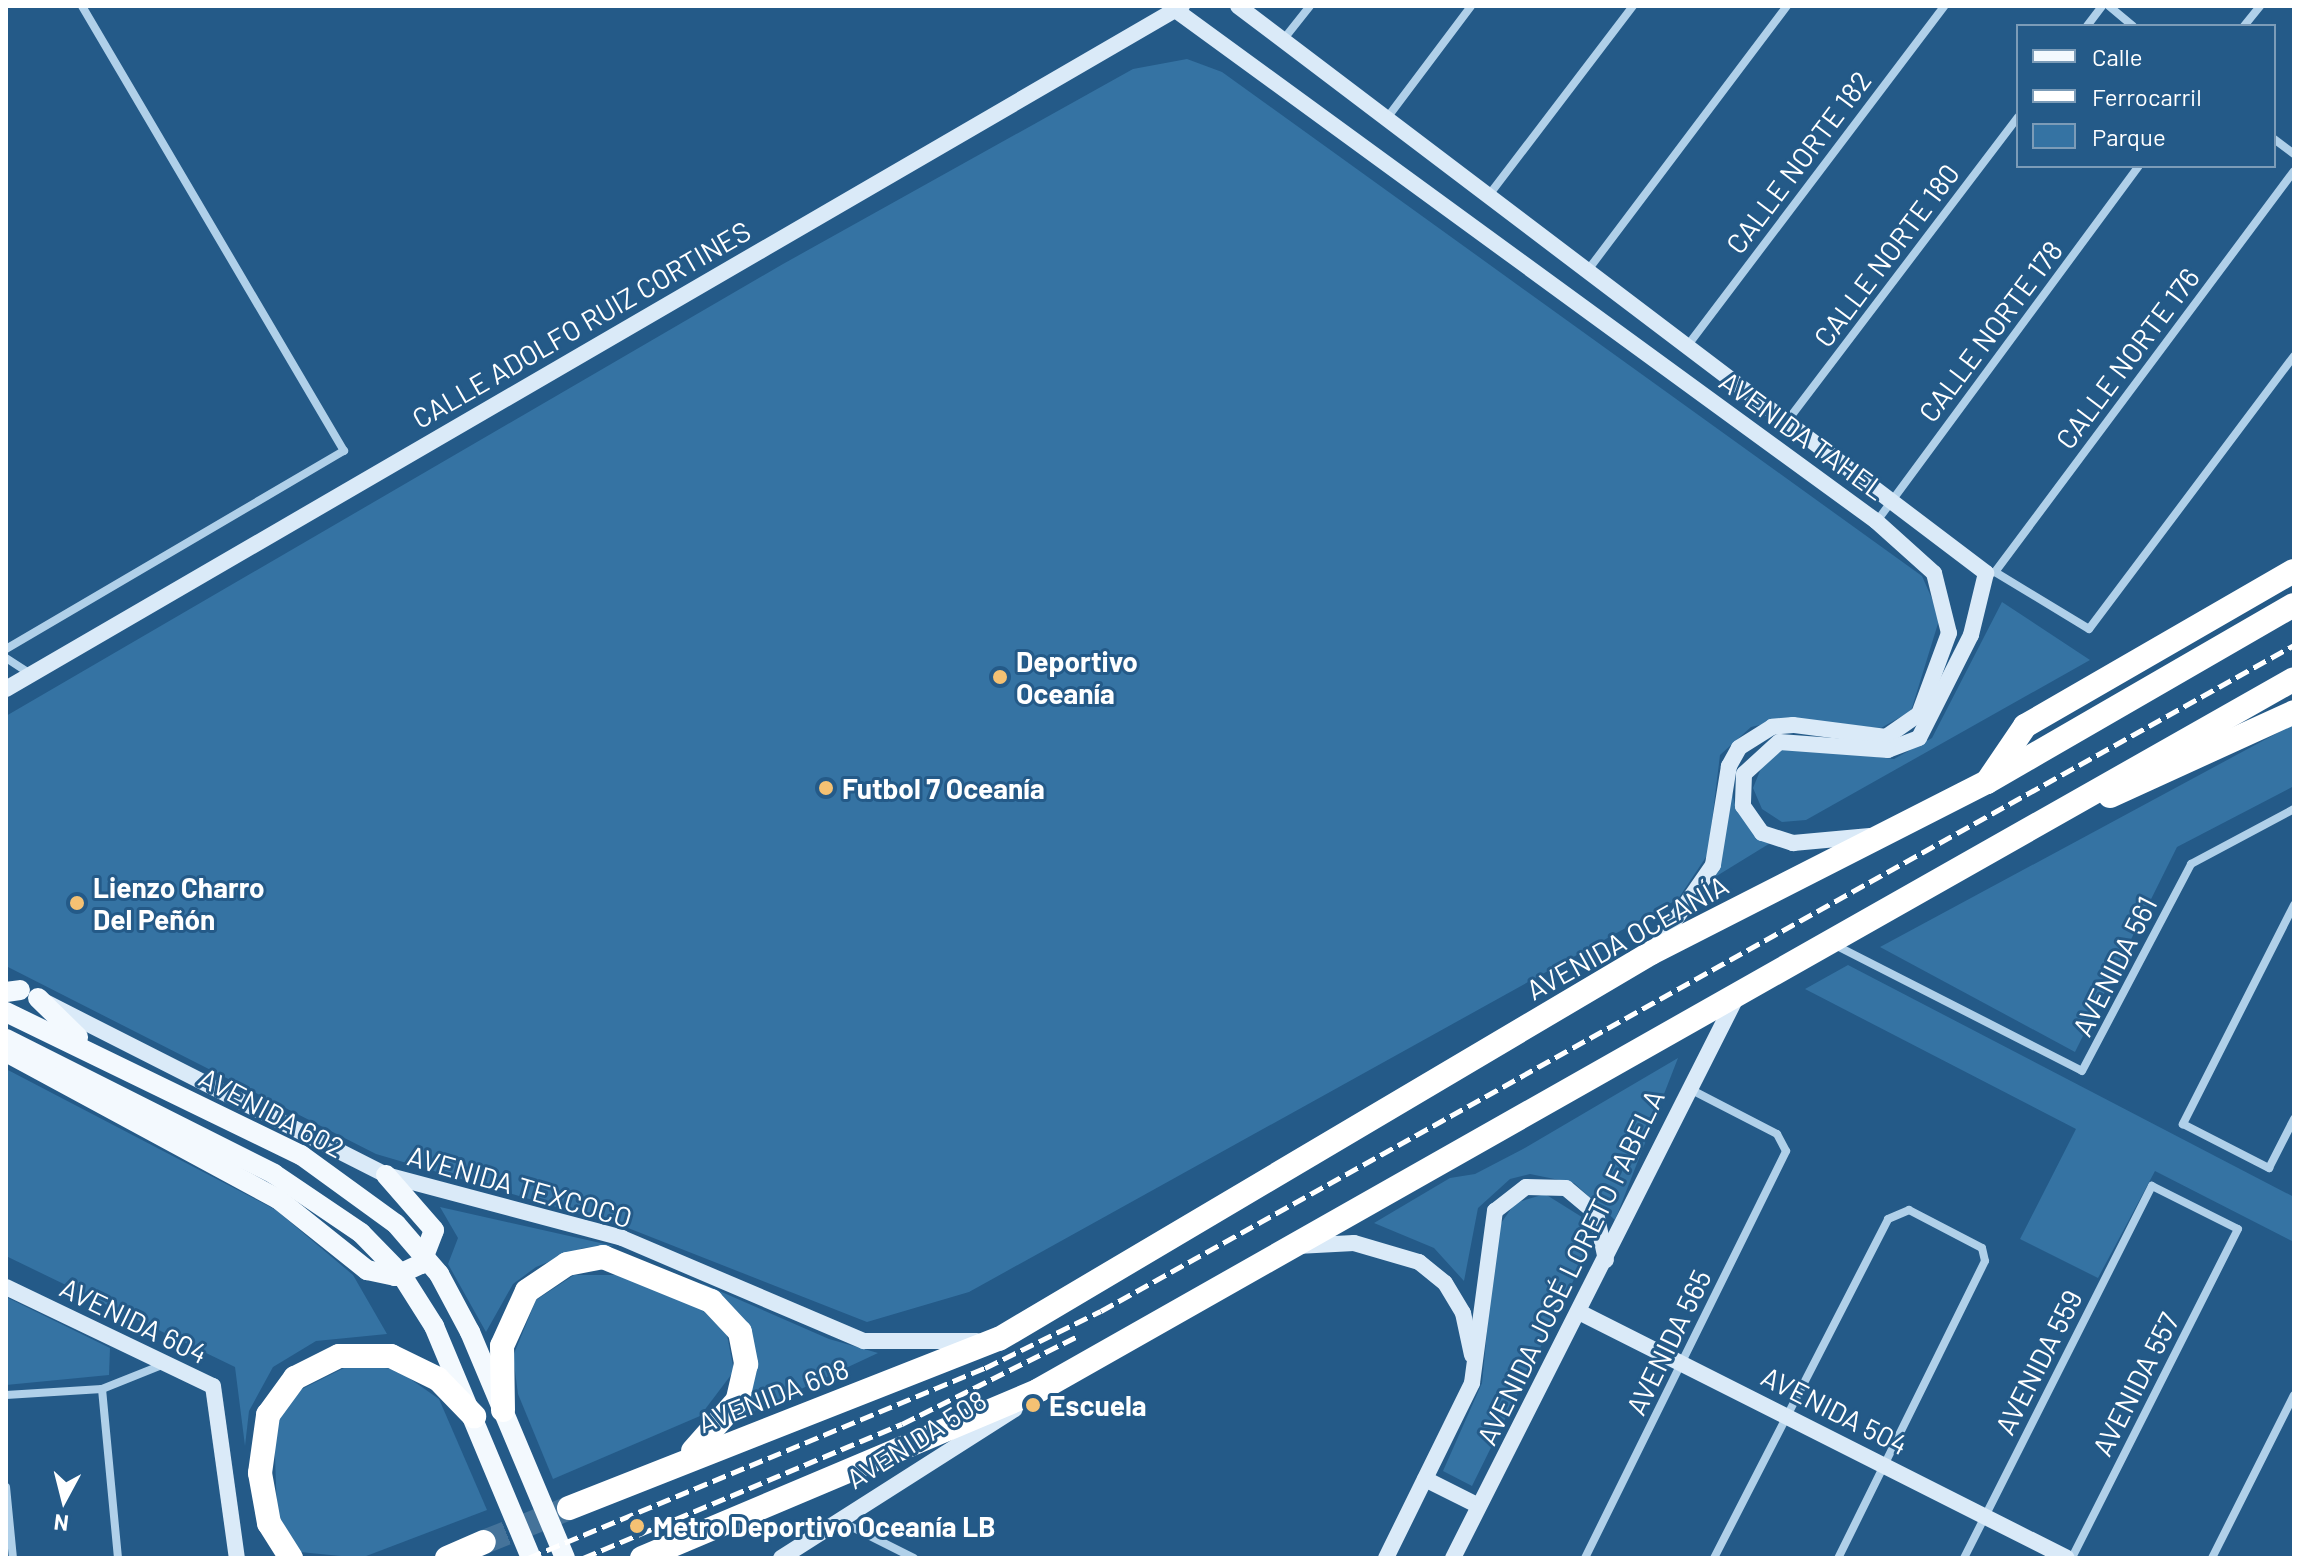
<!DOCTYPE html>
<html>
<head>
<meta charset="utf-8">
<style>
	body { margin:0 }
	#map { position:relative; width:2300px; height:1564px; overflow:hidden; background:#245a88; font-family:Barlow,sans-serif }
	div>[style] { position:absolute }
	.green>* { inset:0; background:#3573a3 }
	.highway-tunnel>* { height:24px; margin-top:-12px; transform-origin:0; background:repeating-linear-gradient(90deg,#45739a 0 24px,transparent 0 36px) }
	.street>* { height:8px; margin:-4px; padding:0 4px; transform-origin:4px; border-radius:4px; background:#b0d0e9 }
	.secondary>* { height:16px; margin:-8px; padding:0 8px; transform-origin:8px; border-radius:8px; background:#daeaf8 }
	.primary>* { height:20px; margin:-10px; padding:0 10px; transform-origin:10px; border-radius:10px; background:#f3f9fe }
	.highway>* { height:24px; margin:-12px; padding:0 12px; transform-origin:12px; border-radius:12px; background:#fff }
	.rail>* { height:5px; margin-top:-2.5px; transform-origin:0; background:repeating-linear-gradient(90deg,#fff 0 14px,transparent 0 20px) }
	.dots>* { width:22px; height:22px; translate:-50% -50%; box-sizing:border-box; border:4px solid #245a88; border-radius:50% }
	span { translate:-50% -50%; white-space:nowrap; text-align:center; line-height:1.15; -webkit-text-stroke:6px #245a88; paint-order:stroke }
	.street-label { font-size:28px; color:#fff }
	.poi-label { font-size:28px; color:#fff; font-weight:700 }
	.left { translate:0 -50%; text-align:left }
	.frame { position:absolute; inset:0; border:8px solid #fff; pointer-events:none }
	.legend { position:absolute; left:2016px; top:24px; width:260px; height:144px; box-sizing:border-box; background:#245a88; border:2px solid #7c9cb8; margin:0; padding:10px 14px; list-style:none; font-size:24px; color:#fff }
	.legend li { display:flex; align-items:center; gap:16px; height:40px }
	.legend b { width:40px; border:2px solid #7c9cb8 }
	.north { position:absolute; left:24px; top:1460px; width:80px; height:80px; -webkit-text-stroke:6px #245a88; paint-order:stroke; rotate:187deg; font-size:22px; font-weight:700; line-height:32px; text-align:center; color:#fff }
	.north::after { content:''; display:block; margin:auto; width:28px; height:36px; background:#fff; clip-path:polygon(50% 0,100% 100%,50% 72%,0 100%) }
</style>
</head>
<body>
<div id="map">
	<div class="green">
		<i style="clip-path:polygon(1187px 59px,1222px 72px,1922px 576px,1940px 617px,1911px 711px,1881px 728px,1787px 719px,1751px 727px,1720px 755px,1708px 854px,1678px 899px,969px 1292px,867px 1322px,628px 1228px,376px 1154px,6px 966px,6px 716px,783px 264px,1133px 69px)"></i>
		<i style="clip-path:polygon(2002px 602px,2090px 660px,1806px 820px,1782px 822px,1762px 809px,1753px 788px,1766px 756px,1789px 747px,1894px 759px,1932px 738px)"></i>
		<i style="clip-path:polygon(2294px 724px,2294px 786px,2177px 847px,2075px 1052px,1880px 947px)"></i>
		<i style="clip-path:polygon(1731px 789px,1736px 808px,1772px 842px,1715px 877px)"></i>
		<i style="clip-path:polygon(1848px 965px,2294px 1197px,2294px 1242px,2155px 1171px,2098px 1278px,2020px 1239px,2076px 1129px,1805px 989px)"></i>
		<i style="clip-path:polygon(1678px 1058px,1615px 1220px,1574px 1183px,1530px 1174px,1510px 1179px,1478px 1208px,1464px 1281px,1434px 1248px,1374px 1223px,1450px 1178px,1475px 1174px,1523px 1149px)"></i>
		<i style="clip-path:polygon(6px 1069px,276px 1210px,353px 1275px,387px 1334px,316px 1341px,273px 1367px,249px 1411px,245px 1446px,235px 1367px,6px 1256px)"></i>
		<i style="clip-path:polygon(1545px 1194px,1585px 1219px,1588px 1251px,1472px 1486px,1443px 1471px,1482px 1383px,1497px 1229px,1515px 1203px)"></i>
		<i style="clip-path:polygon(440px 1207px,614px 1246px,583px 1248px,536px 1267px,513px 1284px,486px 1332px,448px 1264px,458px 1238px)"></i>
		<i style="clip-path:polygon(574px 1275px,625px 1275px,700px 1307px,727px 1335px,734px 1371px,700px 1416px,553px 1479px,518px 1394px,513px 1356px,536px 1300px)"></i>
		<i style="clip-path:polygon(701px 1283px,829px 1339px,878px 1353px,739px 1418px,755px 1368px,749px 1333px,735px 1309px)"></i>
		<i style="clip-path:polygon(6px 1297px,110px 1348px,109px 1375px,6px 1385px)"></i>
		<i style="clip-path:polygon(350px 1365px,396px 1369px,439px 1399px,487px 1510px,361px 1558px,300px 1552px,277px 1513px,274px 1427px,296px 1392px)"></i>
	</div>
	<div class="highway-tunnel">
		<i style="left:484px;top:1542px;width:89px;rotate:-21.7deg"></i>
	</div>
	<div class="street">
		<i style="left:2109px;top:6px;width:31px;rotate:40deg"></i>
		<i style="left:2087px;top:26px;width:25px;rotate:-53deg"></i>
		<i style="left:2244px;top:26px;width:26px;rotate:-51deg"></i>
		<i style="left:1283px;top:40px;width:43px;rotate:-51.5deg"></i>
		<i style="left:1387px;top:118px;width:140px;rotate:-53.1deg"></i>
		<i style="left:2274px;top:139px;width:25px;rotate:37deg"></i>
		<i style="left:1489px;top:195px;width:238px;rotate:-52.7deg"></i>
		<i style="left:1588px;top:270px;width:331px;rotate:-53deg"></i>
		<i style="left:1688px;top:345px;width:425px;rotate:-52.9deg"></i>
		<i style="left:1788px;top:420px;width:380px;rotate:-52.8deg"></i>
		<i style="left:1877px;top:521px;width:441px;rotate:-53.6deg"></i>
		<i style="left:1995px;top:572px;width:500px;rotate:-53.29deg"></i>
		<i style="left:1995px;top:572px;width:110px;rotate:31.2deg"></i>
		<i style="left:2089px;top:629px;width:341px;rotate:-53.1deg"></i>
		<i style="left:6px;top:649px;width:392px;rotate:-30.4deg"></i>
		<i style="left:344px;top:451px;width:516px;rotate:-120.49deg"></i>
		<i style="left:6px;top:658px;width:30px;rotate:33deg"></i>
		<i style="left:2294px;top:905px;width:246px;rotate:116.9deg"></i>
		<i style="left:2183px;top:1124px;width:97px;rotate:27.1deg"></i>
		<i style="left:2269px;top:1168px;width:55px;rotate:-63deg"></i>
		<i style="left:1835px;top:945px;width:277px;rotate:27deg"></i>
		<i style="left:2082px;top:1071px;width:234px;rotate:-62.2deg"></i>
		<i style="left:2191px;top:864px;width:117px;rotate:-28.1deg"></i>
		<i style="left:102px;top:1389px;width:170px;rotate:84.6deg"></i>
		<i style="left:6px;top:1395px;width:96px;rotate:-3.6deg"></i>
		<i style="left:102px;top:1389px;width:65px;rotate:-21.8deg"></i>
		<i style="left:6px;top:1487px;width:71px;rotate:84.4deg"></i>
		<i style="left:838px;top:1520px;width:85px;rotate:26.6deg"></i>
		<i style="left:1585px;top:1558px;width:454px;rotate:-63.7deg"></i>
		<i style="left:1786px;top:1151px;width:19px;rotate:-118deg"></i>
		<i style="left:1777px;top:1134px;width:100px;rotate:-152.7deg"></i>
		<i style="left:1714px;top:1558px;width:381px;rotate:-62.8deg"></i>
		<i style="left:1888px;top:1219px;width:23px;rotate:-23deg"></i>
		<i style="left:1909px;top:1210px;width:82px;rotate:27.5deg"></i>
		<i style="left:1982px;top:1248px;width:13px;rotate:77deg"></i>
		<i style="left:1985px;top:1261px;width:331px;rotate:116.3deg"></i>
		<i style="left:1964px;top:1558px;width:417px;rotate:-63.2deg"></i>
		<i style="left:2152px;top:1186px;width:96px;rotate:26.6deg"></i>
		<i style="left:2238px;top:1229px;width:369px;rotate:116.8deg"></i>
		<i style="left:2212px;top:1558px;width:182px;rotate:-63.3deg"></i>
	</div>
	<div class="secondary">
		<i style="left:1170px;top:6px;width:874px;rotate:36.11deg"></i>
		<i style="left:1876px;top:521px;width:78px;rotate:41.9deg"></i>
		<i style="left:1934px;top:573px;width:62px;rotate:76deg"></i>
		<i style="left:1949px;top:633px;width:86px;rotate:110.3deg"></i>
		<i style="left:1919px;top:714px;width:40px;rotate:145.1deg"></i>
		<i style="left:1886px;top:737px;width:94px;rotate:-172.6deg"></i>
		<i style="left:1793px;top:725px;width:21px;rotate:175deg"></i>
		<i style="left:1772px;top:727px;width:39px;rotate:148deg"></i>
		<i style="left:1739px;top:748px;width:21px;rotate:119deg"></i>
		<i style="left:1729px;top:766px;width:100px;rotate:99.2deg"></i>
		<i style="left:1713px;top:865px;width:98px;rotate:124.7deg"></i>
		<i style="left:1238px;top:6px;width:939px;rotate:37.16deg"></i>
		<i style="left:1986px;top:573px;width:64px;rotate:103.6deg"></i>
		<i style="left:1971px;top:635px;width:115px;rotate:116.8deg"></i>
		<i style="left:1919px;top:738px;width:33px;rotate:159deg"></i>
		<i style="left:1888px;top:750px;width:109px;rotate:-175.8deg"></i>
		<i style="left:1779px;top:742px;width:47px;rotate:137.6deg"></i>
		<i style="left:1744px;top:774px;width:32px;rotate:92deg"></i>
		<i style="left:1743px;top:806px;width:33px;rotate:55deg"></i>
		<i style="left:1762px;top:833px;width:33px;rotate:18deg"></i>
		<i style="left:1793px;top:843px;width:77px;rotate:-5.2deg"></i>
		<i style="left:6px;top:689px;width:1360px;rotate:-30.15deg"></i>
		<i style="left:47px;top:1003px;width:380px;rotate:26.9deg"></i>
		<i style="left:386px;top:1175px;width:244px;rotate:14.9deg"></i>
		<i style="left:622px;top:1238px;width:263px;rotate:23.1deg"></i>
		<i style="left:864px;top:1341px;width:113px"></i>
		<i style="left:1297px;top:1246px;width:57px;rotate:-3deg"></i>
		<i style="left:1354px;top:1243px;width:68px;rotate:16.3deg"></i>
		<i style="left:1419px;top:1262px;width:33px;rotate:39deg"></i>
		<i style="left:1445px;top:1283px;width:35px;rotate:59deg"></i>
		<i style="left:1463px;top:1313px;width:43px;rotate:77.9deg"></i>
		<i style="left:6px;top:1287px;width:229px;rotate:25.6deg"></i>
		<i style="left:213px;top:1386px;width:174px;rotate:82.1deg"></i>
		<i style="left:1579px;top:1312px;width:546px;rotate:26.75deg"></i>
		<i style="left:1425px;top:1479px;width:60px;rotate:26.6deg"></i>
		<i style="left:781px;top:1558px;width:277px;rotate:-32.5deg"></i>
		<i style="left:1386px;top:1558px;width:195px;rotate:-63.8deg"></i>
		<i style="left:1472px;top:1383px;width:174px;rotate:-82.4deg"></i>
		<i style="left:1495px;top:1211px;width:39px;rotate:-38deg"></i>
		<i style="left:1526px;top:1187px;width:40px;rotate:1.4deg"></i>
		<i style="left:1566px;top:1188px;width:39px;rotate:40deg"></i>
		<i style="left:1596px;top:1213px;width:48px;rotate:78deg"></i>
		<i style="left:1453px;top:1558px;width:625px;rotate:-63.19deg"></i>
	</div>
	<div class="primary">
		<i style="left:6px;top:992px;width:14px;rotate:-8deg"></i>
		<i style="left:38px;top:998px;width:56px;rotate:44.3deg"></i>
		<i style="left:6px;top:1012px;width:328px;rotate:25.9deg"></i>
		<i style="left:301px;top:1155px;width:117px;rotate:36deg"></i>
		<i style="left:396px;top:1224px;width:66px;rotate:49.3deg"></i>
		<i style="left:439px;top:1274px;width:66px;rotate:61.9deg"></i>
		<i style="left:470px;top:1332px;width:245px;rotate:67.2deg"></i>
		<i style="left:6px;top:1039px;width:300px;rotate:26.7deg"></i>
		<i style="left:274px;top:1174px;width:105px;rotate:34.1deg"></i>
		<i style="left:361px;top:1233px;width:57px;rotate:45.7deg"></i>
		<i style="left:401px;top:1274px;width:62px;rotate:57.6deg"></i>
		<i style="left:434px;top:1326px;width:251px;rotate:67.3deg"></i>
		<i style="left:6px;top:1052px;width:309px;rotate:28.4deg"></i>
		<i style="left:278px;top:1199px;width:114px;rotate:38.6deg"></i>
		<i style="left:367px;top:1270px;width:29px;rotate:12deg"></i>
		<i style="left:395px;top:1276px;width:29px;rotate:-25deg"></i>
		<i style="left:421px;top:1264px;width:36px;rotate:-69deg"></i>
		<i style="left:434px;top:1230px;width:73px;rotate:-131.1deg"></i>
	</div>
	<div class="highway">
		<i style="left:1987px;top:782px;width:68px;rotate:-55.8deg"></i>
		<i style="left:2025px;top:726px;width:310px;rotate:-30deg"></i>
		<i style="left:2110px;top:796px;width:202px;rotate:-24.5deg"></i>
		<i style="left:503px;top:1410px;width:64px;rotate:-90.9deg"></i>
		<i style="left:502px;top:1346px;width:60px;rotate:-65.6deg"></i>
		<i style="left:527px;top:1291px;width:48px;rotate:-34deg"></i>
		<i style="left:567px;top:1264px;width:37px;rotate:-11deg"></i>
		<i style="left:603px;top:1257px;width:117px;rotate:22.2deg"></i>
		<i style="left:711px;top:1301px;width:42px;rotate:46.9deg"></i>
		<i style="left:740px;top:1332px;width:33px;rotate:79deg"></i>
		<i style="left:746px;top:1364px;width:37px;rotate:103deg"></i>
		<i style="left:738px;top:1400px;width:68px;rotate:131.4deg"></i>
		<i style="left:569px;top:1508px;width:462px;rotate:-21.5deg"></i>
		<i style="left:999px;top:1339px;width:758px;rotate:-30.63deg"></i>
		<i style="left:1651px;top:953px;width:377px;rotate:-27deg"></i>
		<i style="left:1987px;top:782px;width:354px;rotate:-30deg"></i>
		<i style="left:291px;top:1558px;width:41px;rotate:-122.2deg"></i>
		<i style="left:269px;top:1523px;width:51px;rotate:-100.2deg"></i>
		<i style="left:260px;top:1473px;width:59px;rotate:-82.1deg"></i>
		<i style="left:268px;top:1415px;width:46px;rotate:-53.9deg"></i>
		<i style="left:295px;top:1378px;width:49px;rotate:-26.6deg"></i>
		<i style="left:339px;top:1356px;width:52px"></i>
		<i style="left:391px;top:1356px;width:52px;rotate:26.1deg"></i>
		<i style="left:438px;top:1379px;width:52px;rotate:45.8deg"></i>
		<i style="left:447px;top:1558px;width:40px;rotate:-23.4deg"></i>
		<i style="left:642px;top:1558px;width:431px;rotate:-22.9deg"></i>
		<i style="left:1039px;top:1390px;width:1442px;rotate:-29.53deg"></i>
	</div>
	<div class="rail">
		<i style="left:528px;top:1558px;width:495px;rotate:-22.6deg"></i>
		<i style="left:985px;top:1368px;width:129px;rotate:-26.2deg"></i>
		<i style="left:1101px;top:1311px;width:1366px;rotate:-29.17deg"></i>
		<i style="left:583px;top:1558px;width:346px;rotate:-22.8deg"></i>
		<i style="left:902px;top:1424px;width:199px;rotate:-26.6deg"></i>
	</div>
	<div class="dots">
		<i style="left:1000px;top:677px;background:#f4c173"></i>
		<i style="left:826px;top:788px;background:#f4c173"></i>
		<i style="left:77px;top:903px;background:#f4c173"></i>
		<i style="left:1033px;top:1405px;background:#f4c173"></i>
		<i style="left:637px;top:1526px;background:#f4c173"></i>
	</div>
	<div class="street-label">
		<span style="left:1798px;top:162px;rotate:-53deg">CALLE NORTE 182</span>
		<span style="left:1886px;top:255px;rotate:-53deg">CALLE NORTE 180</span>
		<span style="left:581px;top:324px;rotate:-30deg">CALLE ADOLFO RUIZ CORTINES</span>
		<span style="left:1990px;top:331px;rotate:-53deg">CALLE NORTE 178</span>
		<span style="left:2127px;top:358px;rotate:-53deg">CALLE NORTE 176</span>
		<span style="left:1803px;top:435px;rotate:36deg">AVENIDA TAHEL</span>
		<span style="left:1627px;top:937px;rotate:-29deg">AVENIDA OCEANÍA</span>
		<span style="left:2114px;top:966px;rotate:-63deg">AVENIDA 561</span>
		<span style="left:272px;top:1112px;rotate:28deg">AVENIDA 602</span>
		<span style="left:520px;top:1186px;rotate:16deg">AVENIDA TEXCOCO</span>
		<span style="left:1570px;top:1267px;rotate:-64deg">AVENIDA JOSÉ LORETO FABELA</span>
		<span style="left:134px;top:1320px;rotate:26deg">AVENIDA 604</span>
		<span style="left:1668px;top:1342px;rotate:-64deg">AVENIDA 565</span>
		<span style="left:2038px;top:1362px;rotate:-63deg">AVENIDA 559</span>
		<span style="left:2135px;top:1384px;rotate:-63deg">AVENIDA 557</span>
		<span style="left:773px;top:1395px;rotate:-21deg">AVENIDA 608</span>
		<span style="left:1835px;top:1410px;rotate:27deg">AVENIDA 504</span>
		<span style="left:916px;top:1439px;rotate:-32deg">AVENIDA 508</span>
	</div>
	<div class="poi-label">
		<span class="left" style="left:1016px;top:677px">Deportivo<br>Oceanía</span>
		<span class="left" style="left:842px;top:788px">Futbol 7 Oceanía</span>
		<span class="left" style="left:93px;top:903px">Lienzo Charro<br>Del Peñón</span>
		<span class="left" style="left:1049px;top:1405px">Escuela</span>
		<span class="left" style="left:653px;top:1526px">Metro Deportivo Oceanía LB</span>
	</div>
	<div class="frame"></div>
	<ul class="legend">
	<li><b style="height:10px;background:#f3f9fe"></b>Calle</li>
	<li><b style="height:10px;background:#fff"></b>Ferrocarril</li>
	<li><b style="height:22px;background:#3573a3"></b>Parque</li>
	</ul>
	<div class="north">N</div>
</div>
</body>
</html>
